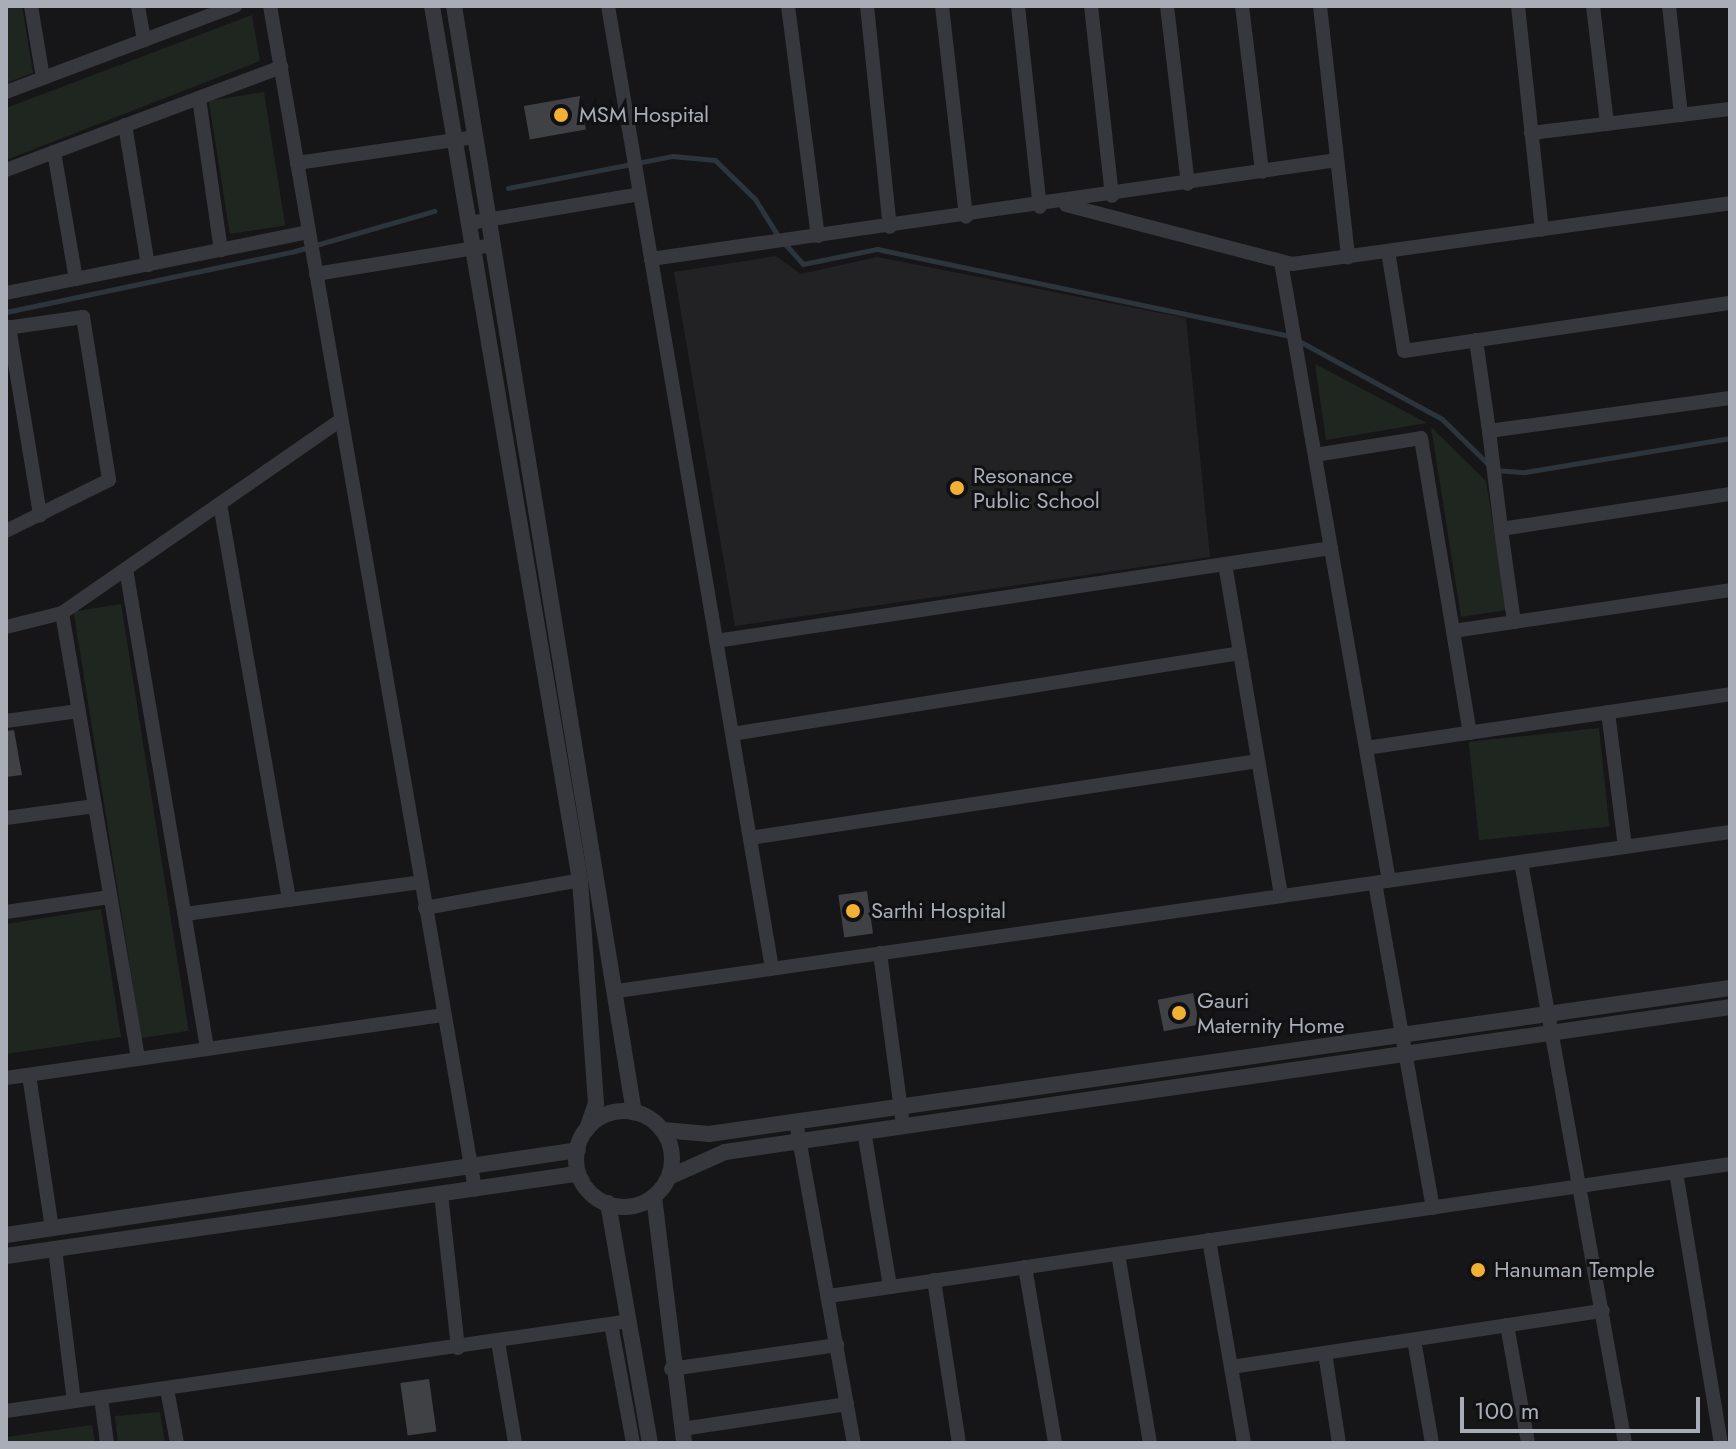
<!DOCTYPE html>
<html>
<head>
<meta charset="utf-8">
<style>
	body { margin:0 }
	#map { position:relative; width:1736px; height:1449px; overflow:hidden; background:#161618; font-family:Jost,sans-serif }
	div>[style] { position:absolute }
	.built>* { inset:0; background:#222225 }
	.green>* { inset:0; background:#1e261f; transform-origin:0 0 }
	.stream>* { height:5px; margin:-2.5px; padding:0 2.5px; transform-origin:2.5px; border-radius:2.5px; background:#2c353c }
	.building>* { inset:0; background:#404145; transform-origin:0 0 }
	.minor>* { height:14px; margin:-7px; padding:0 7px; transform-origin:7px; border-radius:7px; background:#37383d }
	.tertiary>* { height:16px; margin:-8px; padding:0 8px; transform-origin:8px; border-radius:8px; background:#37383d }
	.tertiary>.ring { margin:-8px; padding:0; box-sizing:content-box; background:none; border:16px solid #37383d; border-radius:50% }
	.dots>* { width:22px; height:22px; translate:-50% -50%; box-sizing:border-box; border:4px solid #111113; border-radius:50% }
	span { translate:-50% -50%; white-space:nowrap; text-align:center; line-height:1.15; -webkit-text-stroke:6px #111113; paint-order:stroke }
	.poi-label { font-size:22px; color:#a8adb8 }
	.left { translate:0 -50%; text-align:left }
	.frame { position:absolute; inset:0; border:8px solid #a8adb8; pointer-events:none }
	.scale { position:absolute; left:1460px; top:1397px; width:240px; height:36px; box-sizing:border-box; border:4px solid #a8adb8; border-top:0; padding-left:10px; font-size:24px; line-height:28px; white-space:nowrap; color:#a8adb8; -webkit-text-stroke:6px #111113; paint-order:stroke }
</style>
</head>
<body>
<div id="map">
	<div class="built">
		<i style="clip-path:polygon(776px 256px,801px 274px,877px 257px,1186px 318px,1210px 557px,735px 626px,674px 272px)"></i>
	</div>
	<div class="green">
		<i style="clip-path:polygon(6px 6px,22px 6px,33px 73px,6px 83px)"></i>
		<i style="clip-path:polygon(252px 15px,260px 61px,6px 160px,6px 108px)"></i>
		<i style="left:264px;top:92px;width:135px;height:56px;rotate:81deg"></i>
		<i style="clip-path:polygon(1315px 364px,1427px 423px,1326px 440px)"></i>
		<i style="clip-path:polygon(1431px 427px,1486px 481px,1507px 610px,1461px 617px)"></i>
		<i style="left:121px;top:604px;width:432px;height:48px;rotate:81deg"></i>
		<i style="left:1599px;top:728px;width:99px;height:131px;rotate:84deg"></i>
		<i style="clip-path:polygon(101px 909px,121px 1037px,6px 1054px,6px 924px)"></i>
		<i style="clip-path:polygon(160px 1412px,165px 1443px,118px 1443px,115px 1416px)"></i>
		<i style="clip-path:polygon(92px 1425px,95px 1443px,6px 1443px,6px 1437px)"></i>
	</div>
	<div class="stream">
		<i style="left:508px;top:188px;width:167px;rotate:-11deg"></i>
		<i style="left:672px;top:156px;width:43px;rotate:5.3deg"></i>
		<i style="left:715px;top:160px;width:56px;rotate:44.3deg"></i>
		<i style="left:755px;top:199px;width:44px;rotate:58.1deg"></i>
		<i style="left:785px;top:244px;width:27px;rotate:48deg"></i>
		<i style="left:803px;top:264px;width:76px;rotate:-11.5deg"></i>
		<i style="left:877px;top:249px;width:422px;rotate:11.9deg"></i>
		<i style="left:6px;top:312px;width:295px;rotate:-11.9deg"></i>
		<i style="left:295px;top:251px;width:145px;rotate:-16.1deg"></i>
		<i style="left:1299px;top:341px;width:163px;rotate:28.6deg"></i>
		<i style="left:1442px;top:419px;width:73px;rotate:44.4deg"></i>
		<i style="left:1494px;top:470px;width:31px;rotate:4deg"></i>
		<i style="left:1525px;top:472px;width:208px;rotate:-9.4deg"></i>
	</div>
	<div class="building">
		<i style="left:580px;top:96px;width:34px;height:57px;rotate:80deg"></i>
		<i style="clip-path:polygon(14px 730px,22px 775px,6px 777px,6px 731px)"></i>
		<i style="left:867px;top:891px;width:43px;height:29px;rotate:82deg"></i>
		<i style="left:1193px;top:993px;width:32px;height:36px;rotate:79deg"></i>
		<i style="left:429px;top:1379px;width:53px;height:29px;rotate:82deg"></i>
	</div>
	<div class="minor">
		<i style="left:31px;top:6px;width:73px;rotate:80.5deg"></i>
		<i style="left:138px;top:6px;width:35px;rotate:80deg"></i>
		<i style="left:270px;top:6px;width:1201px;rotate:80.17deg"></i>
		<i style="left:608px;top:6px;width:976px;rotate:80.33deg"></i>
		<i style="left:788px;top:6px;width:232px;rotate:82.6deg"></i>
		<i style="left:867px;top:6px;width:222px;rotate:84.1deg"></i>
		<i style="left:942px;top:6px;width:212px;rotate:83.5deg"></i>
		<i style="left:1018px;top:6px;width:202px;rotate:83.8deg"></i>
		<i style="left:1091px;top:6px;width:191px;rotate:83.7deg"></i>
		<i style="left:1167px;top:6px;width:179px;rotate:83.3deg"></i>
		<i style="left:1242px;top:6px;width:167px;rotate:83.1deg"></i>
		<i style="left:1320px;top:6px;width:253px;rotate:83.6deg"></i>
		<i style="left:1518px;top:6px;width:225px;rotate:83.9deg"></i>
		<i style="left:1593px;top:6px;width:119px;rotate:83.2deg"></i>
		<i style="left:1669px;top:6px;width:110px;rotate:83.7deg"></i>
		<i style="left:6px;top:92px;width:245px;rotate:-20.6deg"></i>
		<i style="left:199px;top:98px;width:154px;rotate:81.8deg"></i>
		<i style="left:125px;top:125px;width:142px;rotate:80.7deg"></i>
		<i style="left:1531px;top:133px;width:200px;rotate:-6.9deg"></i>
		<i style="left:54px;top:152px;width:129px;rotate:80.2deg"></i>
		<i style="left:297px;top:163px;width:181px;rotate:-8.3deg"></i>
		<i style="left:6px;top:170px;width:294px;rotate:-20.5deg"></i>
		<i style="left:1066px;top:205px;width:234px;rotate:14.6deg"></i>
		<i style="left:1292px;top:264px;width:442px;rotate:-7.9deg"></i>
		<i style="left:469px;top:223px;width:173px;rotate:-9.6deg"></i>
		<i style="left:1388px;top:251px;width:101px;rotate:80.9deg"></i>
		<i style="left:1404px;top:351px;width:330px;rotate:-8.4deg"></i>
		<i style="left:651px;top:259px;width:693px;rotate:-8.21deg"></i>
		<i style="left:1281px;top:262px;width:628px;rotate:80.1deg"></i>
		<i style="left:316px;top:274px;width:180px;rotate:-9.3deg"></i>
		<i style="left:6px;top:293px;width:309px;rotate:-11.4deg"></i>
		<i style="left:9px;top:327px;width:191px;rotate:80.6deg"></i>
		<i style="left:6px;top:328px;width:78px;rotate:-8.1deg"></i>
		<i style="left:83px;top:317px;width:165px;rotate:80.9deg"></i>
		<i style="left:109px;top:480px;width:115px;rotate:153.7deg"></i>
		<i style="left:1476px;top:340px;width:92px;rotate:81.9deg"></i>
		<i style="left:1489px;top:431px;width:243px;rotate:-7.8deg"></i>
		<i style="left:1489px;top:431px;width:99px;rotate:83deg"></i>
		<i style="left:1315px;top:455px;width:107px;rotate:-9.1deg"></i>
		<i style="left:1421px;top:438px;width:299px;rotate:80.6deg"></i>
		<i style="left:220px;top:504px;width:402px;rotate:80.1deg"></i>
		<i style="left:1225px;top:564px;width:337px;rotate:80.4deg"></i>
		<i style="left:126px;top:569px;width:487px;rotate:80.4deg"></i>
		<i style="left:62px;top:613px;width:452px;rotate:80.3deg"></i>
		<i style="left:1514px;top:622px;width:94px;rotate:-98deg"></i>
		<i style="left:1501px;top:529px;width:232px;rotate:-8.7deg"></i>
		<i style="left:6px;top:627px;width:58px;rotate:-14deg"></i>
		<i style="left:62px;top:613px;width:339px;rotate:-34.7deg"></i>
		<i style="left:1453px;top:631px;width:280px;rotate:-8.4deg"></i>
		<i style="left:716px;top:641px;width:622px;rotate:-8.6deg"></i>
		<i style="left:1608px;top:712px;width:136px;rotate:82.8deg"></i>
		<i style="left:6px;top:721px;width:73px;rotate:-7.9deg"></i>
		<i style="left:732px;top:734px;width:514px;rotate:-9.06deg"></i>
		<i style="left:1366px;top:748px;width:368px;rotate:-8.4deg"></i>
		<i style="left:6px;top:818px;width:90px;rotate:-7.7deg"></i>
		<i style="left:750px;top:838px;width:514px;rotate:-8.62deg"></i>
		<i style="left:1521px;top:862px;width:590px;rotate:79.85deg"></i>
		<i style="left:1375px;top:883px;width:330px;rotate:79.9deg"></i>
		<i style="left:425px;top:908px;width:158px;rotate:-10.2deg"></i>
		<i style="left:6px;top:912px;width:105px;rotate:-8.2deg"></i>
		<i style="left:185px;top:914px;width:238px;rotate:-7.7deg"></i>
		<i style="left:880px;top:953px;width:174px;rotate:82.4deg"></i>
		<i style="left:617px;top:991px;width:1124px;rotate:-8.13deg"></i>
		<i style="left:29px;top:1075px;width:156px;rotate:81.5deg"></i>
		<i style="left:6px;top:1078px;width:443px;rotate:-8.2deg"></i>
		<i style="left:796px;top:1122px;width:326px;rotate:79.8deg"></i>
		<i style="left:864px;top:1131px;width:158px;rotate:80.5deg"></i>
		<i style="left:1676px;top:1172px;width:275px;rotate:80.6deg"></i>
		<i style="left:441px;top:1194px;width:155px;rotate:83.7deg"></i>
		<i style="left:1209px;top:1240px;width:206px;rotate:80.2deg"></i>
		<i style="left:55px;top:1249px;width:153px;rotate:82.9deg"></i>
		<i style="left:1118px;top:1254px;width:192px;rotate:80.4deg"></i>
		<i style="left:1025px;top:1267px;width:179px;rotate:80.3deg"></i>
		<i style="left:934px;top:1280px;width:165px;rotate:81.3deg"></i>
		<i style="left:829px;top:1296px;width:911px;rotate:-8.33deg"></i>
		<i style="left:611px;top:1324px;width:121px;rotate:79.5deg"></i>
		<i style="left:1507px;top:1325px;width:120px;rotate:79.9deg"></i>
		<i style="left:1414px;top:1340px;width:105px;rotate:80.1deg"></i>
		<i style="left:498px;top:1342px;width:102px;rotate:80.4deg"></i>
		<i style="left:1325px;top:1353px;width:91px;rotate:81.2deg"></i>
		<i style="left:1231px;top:1367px;width:376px;rotate:-8.6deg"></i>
		<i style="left:671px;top:1369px;width:168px;rotate:-8.2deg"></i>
		<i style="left:167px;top:1389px;width:55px;rotate:79.5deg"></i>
		<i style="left:101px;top:1398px;width:45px;rotate:82.4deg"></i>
		<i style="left:6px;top:1411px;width:629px;rotate:-8.22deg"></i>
		<i style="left:682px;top:1429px;width:167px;rotate:-8.6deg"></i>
	</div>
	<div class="tertiary">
		<i style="left:432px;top:6px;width:886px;rotate:80.39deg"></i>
		<i style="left:580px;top:880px;width:224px;rotate:85.9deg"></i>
		<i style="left:596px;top:1103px;width:28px;rotate:109deg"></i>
		<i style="left:454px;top:6px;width:1121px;rotate:80.76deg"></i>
		<i class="ring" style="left:576px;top:1111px;width:80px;height:80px"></i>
		<i style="left:663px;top:1130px;width:46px;rotate:5deg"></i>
		<i style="left:709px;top:1134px;width:1031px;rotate:-8.14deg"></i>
		<i style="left:669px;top:1177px;width:61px;rotate:-24.1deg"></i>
		<i style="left:725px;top:1152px;width:1015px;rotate:-8.21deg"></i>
		<i style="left:654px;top:1197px;width:248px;rotate:83deg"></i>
		<i style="left:608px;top:1203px;width:244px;rotate:80.1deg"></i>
		<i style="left:6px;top:1235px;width:578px;rotate:-8.45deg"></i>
		<i style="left:6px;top:1256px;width:576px;rotate:-8.19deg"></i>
		<i style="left:576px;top:1174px;width:9px;rotate:49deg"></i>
	</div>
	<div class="dots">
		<i style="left:561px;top:115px;background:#f2b134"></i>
		<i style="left:957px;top:488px;background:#f2b134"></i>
		<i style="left:853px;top:911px;background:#f2b134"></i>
		<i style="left:1179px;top:1013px;background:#f2b134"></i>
		<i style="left:1478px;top:1270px;background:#f2b134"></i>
	</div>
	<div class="poi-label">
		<span class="left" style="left:579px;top:115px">MSM Hospital</span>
		<span class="left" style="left:973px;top:488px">Resonance<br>Public School</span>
		<span class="left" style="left:871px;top:911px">Sarthi Hospital</span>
		<span class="left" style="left:1197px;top:1013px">Gauri<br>Maternity Home</span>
		<span class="left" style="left:1494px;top:1270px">Hanuman Temple</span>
	</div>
	<div class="frame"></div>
	<div class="scale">100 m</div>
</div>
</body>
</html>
